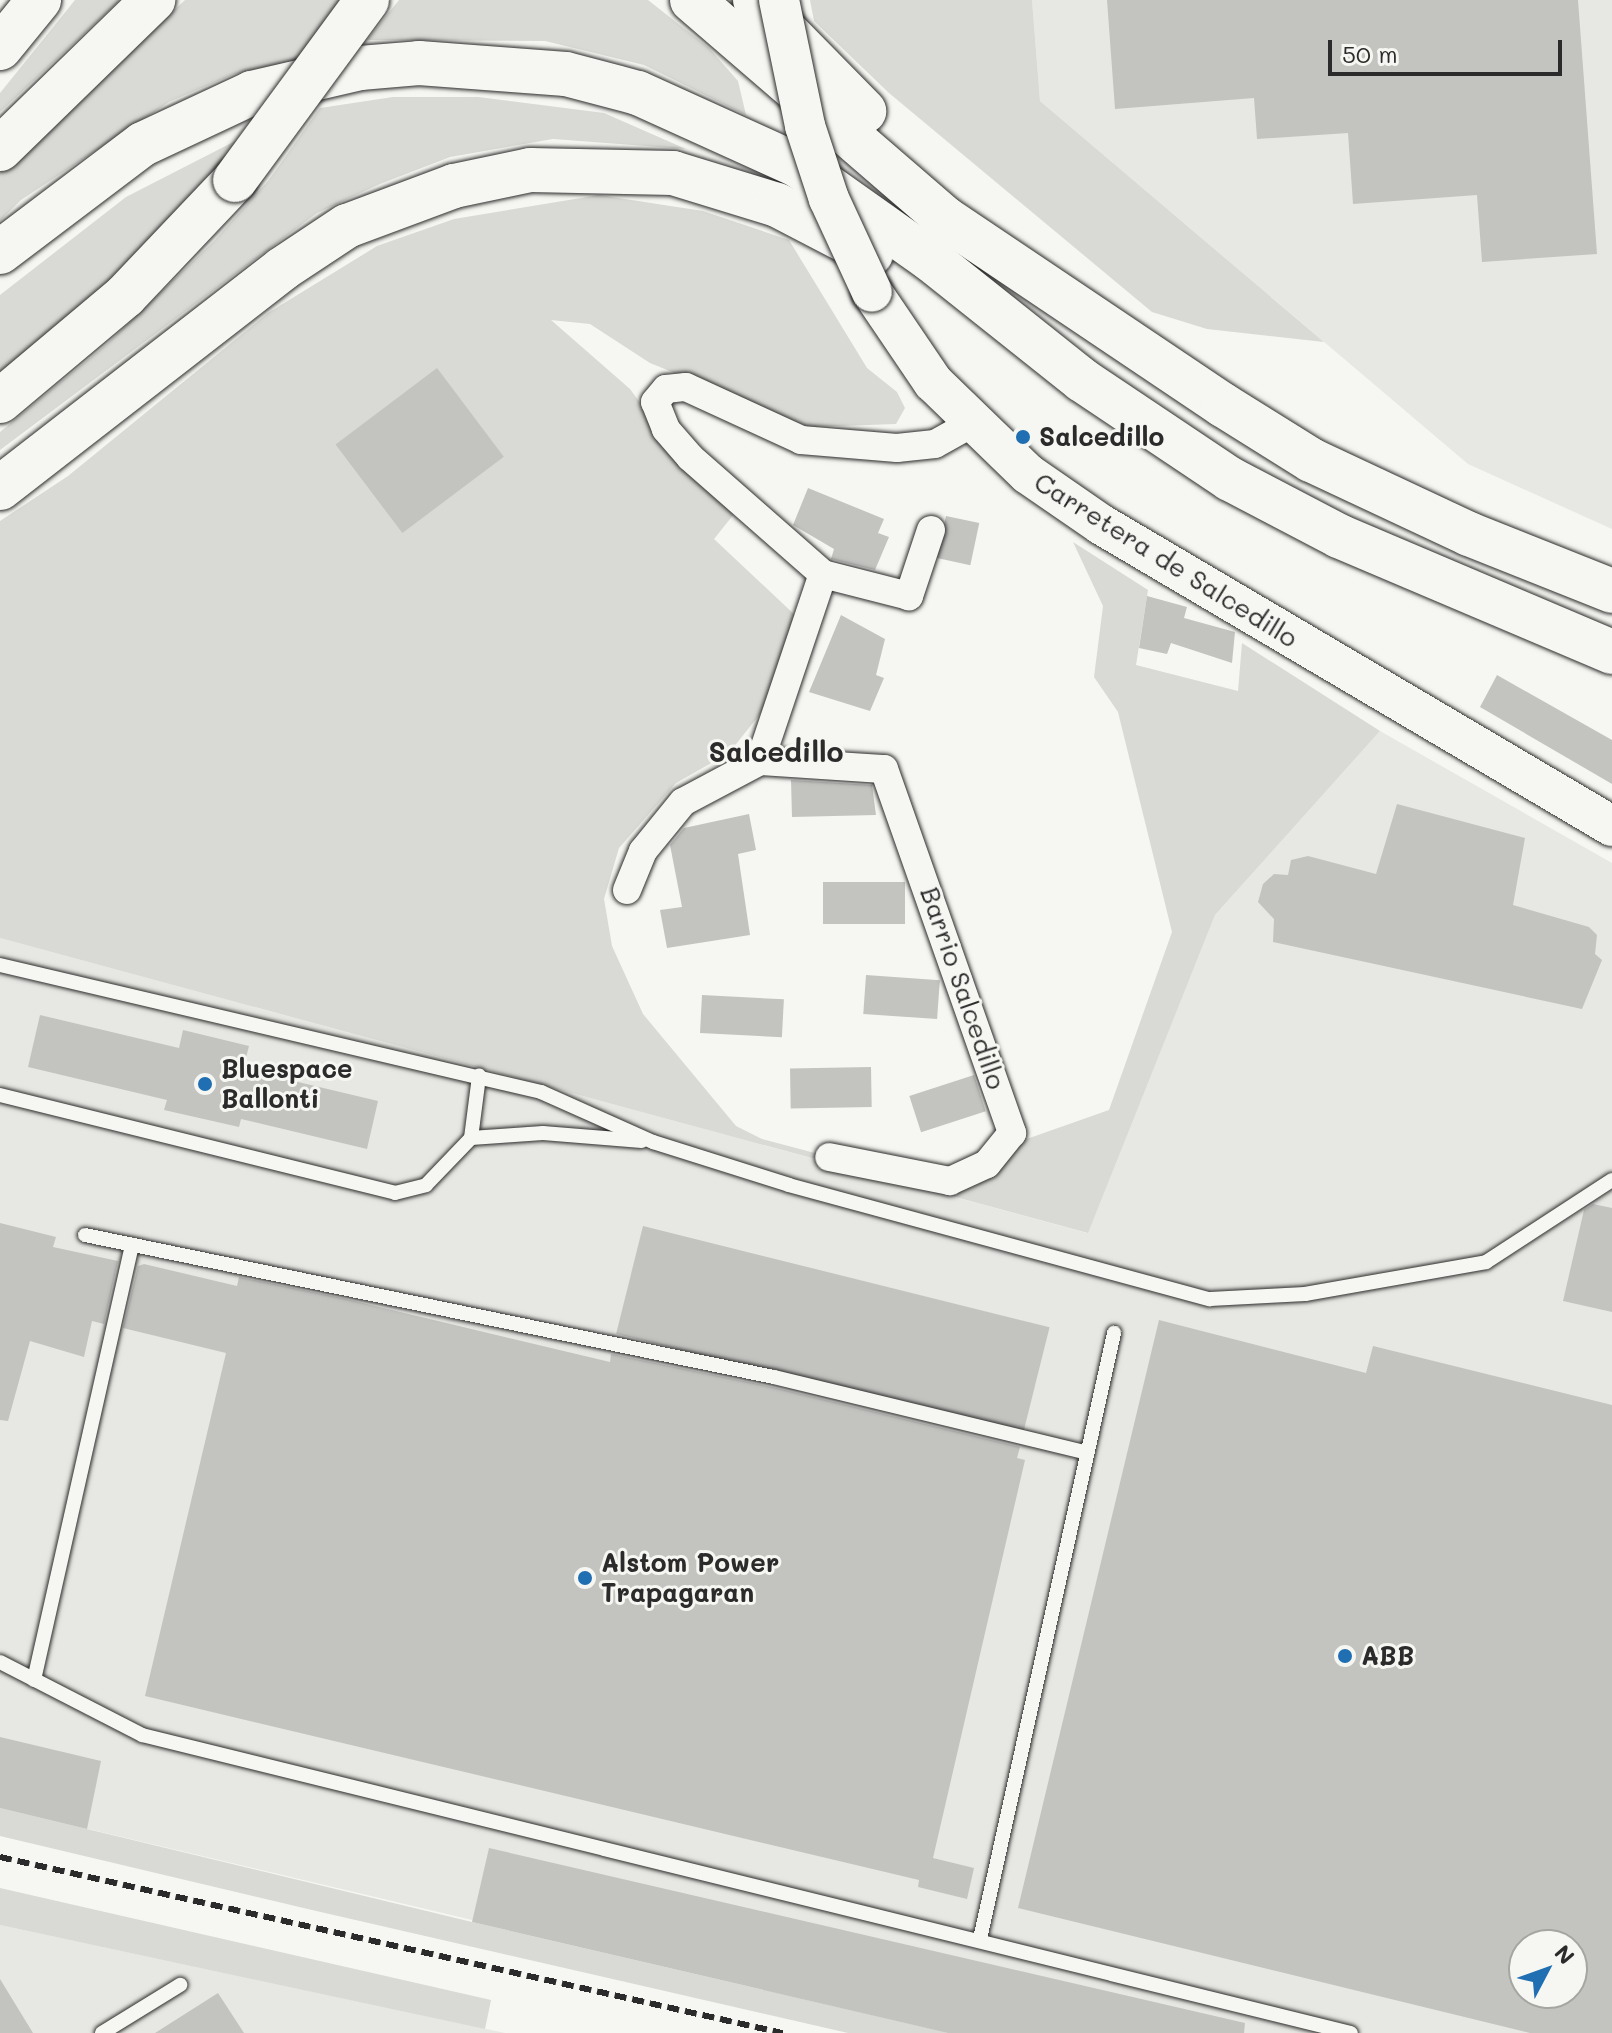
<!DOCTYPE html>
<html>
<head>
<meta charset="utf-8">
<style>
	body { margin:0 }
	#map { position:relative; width:1612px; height:2033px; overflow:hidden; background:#f6f6f2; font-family:Mali,sans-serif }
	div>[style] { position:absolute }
	.built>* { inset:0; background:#e7e7e3 }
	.green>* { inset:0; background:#d9d9d5 }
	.building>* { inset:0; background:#c3c3c0; transform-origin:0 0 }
	.roads { filter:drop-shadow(0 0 2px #2b2b2b) drop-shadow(0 0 2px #2b2b2b) }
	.lane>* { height:14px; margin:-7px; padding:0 7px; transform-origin:7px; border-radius:7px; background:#f6f6f2 }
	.street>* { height:28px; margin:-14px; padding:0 14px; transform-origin:14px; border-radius:14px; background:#f6f6f2 }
	.secondary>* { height:40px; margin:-20px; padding:0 20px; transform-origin:20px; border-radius:20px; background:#f6f6f2 }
	.highway>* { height:44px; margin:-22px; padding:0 22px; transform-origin:22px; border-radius:22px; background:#f6f6f2 }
	.rail>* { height:6px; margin-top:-3px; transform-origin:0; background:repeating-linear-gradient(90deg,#2b2b2b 0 12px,transparent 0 18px) }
	.bridges { filter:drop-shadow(0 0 2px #2b2b2b) drop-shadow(0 0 2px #2b2b2b) }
	.secondary-bridge>* { height:40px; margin:-20px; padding:0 20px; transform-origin:20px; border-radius:20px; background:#f6f6f2 }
	.highway-bridge>* { height:44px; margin:-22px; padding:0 22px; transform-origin:22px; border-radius:22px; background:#f6f6f2 }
	.dots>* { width:22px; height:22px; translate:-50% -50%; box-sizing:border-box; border:4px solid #f6f6f2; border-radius:50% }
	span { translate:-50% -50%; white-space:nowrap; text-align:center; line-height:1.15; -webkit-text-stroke:6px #f6f6f2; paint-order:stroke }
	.poi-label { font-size:26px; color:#2b2b2b; font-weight:700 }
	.left { translate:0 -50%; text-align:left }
	.street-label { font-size:26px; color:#2b2b2b }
	.neighbourhood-label { font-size:28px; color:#2b2b2b; font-weight:700 }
	.north { position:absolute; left:1508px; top:1929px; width:80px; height:80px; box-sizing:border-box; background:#f6f6f2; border:2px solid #a5a5a2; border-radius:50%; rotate:49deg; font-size:22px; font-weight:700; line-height:32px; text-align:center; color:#2b2b2b }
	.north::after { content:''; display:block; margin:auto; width:28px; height:36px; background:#1f6fb2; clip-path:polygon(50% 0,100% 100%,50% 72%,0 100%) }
	.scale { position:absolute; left:1328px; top:40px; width:234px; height:36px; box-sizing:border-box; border:4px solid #2b2b2b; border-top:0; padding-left:10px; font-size:24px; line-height:28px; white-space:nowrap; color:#2b2b2b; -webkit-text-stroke:6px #f6f6f2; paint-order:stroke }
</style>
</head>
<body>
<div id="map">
	<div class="built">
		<i style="clip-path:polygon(1032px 0,1612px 0,1612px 529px,1468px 464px,1040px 101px)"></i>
		<i style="clip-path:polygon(evenodd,1380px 731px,1612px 863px,1612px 2033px,949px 2033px,0 1808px,0 938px,1087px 1233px,1215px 915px,1380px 731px,1524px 1945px,1572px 1945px,1572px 1993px,1524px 1993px,1524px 1945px)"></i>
		<i style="clip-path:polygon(0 1925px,505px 2033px,0 2033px)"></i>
	</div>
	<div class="green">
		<i style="clip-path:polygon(75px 0,120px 0,0 112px,0 93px)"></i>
		<i style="clip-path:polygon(185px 0,346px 0,306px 58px,234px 74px,169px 102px,21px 200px,0 221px,0 173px)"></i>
		<i style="clip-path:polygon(399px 0,648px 0,709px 48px,738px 81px,746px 115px,644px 65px,545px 41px,367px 40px)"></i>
		<i style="clip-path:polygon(810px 0,1032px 0,1040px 101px,1324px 342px,1207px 329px,1152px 312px,889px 93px,814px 21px)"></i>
		<i style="clip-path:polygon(393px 97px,478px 97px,604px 113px,686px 149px,553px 139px,450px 157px,380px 184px,317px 213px,0 450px,0 432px,107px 344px,213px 242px,268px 181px,320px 108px)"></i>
		<i style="clip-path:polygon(245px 136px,136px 258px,0 381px,0 295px,126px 197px)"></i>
		<i style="clip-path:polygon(599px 195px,703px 211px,789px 240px,867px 368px,897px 392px,905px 408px,896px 424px,809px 427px,650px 363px,590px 324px,551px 320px,630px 389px,666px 438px,738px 509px,714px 539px,797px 617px,764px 709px,729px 753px,676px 783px,619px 848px,604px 899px,612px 946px,643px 1014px,736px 1126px,762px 1139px,954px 1190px,1021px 1141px,1109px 1110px,1172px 932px,1118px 712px,1094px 677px,1103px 606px,1073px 542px,1148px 590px,1136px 665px,1238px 691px,1242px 643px,1380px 731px,1215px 915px,1088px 1233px,0 938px,0 521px,68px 476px,268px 313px,377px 246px,454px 219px)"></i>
		<i style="clip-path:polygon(0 1808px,472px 1922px,949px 2033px,848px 2033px,312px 1910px,0 1836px)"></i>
		<i style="clip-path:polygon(0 1888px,491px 2000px,485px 2029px,0 1925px)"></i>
	</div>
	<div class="building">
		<i style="clip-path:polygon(1107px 0,1578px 0,1597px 254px,1482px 262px,1477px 195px,1353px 204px,1348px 133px,1257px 139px,1254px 98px,1115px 109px)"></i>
		<i style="left:437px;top:368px;width:111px;height:127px;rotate:53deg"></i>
		<i style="clip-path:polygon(808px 488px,884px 519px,878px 533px,889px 537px,875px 570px,831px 559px,834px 549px,793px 525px)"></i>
		<i style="left:946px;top:516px;width:34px;height:43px;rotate:12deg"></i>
		<i style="clip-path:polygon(1147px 596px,1187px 607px,1184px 618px,1235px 632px,1232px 663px,1171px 643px,1167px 654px,1139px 648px)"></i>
		<i style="clip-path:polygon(841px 615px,885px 639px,876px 675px,884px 678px,870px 711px,809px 692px)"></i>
		<i style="clip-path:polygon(1497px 675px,1612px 740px,1612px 784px,1480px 707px)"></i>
		<i style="clip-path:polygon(791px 780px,872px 785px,876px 815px,792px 817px)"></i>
		<i style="clip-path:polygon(1397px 804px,1525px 838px,1513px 905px,1589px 927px,1597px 935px,1595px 954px,1602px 960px,1582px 1009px,1273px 942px,1274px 919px,1258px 902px,1263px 884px,1274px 874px,1288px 875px,1291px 860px,1308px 856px,1376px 874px)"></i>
		<i style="clip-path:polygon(749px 814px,756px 850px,738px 854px,750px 935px,667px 948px,660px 910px,682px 907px,670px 845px,684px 828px)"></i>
		<i style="left:823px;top:882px;width:82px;height:42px"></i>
		<i style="left:866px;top:975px;width:74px;height:39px;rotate:4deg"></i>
		<i style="left:702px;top:995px;width:82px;height:38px;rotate:3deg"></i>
		<i style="clip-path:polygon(40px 1015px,179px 1048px,183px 1030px,249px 1046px,243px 1069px,378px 1101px,367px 1149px,241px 1119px,239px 1127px,164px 1110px,167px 1100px,28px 1067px)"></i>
		<i style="left:871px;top:1067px;width:40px;height:81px;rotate:89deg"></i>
		<i style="left:974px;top:1075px;width:38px;height:68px;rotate:72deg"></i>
		<i style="clip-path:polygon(1593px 1204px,1612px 1208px,1612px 1312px,1563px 1301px,1584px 1210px)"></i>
		<i style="clip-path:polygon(0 1223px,56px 1237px,53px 1247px,118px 1261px,104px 1324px,92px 1321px,84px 1357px,30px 1341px,8px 1421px,0 1420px)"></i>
		<i style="left:643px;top:1226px;width:419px;height:111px;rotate:14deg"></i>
		<i style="clip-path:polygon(144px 1264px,237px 1286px,239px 1277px,346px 1299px,610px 1362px,611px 1354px,772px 1387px,1020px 1447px,1017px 1458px,1025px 1460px,933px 1858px,974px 1868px,967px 1899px,918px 1887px,919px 1880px,145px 1696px,226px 1353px,123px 1328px,138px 1266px)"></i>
		<i style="clip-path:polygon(evenodd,1159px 1320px,1366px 1373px,1373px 1346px,1612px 1405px,1612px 2033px,1530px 2033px,1018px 1908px,1159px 1320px,1524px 1945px,1572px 1945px,1572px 1993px,1524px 1993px,1524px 1945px)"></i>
		<i style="clip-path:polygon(0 1737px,101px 1761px,87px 1829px,0 1808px)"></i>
		<i style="clip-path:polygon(489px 1848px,1245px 2023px,1244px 2033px,948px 2033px,472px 1922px)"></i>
		<i style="clip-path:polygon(0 1979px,33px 2033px,0 2033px)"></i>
		<i style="clip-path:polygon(218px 1993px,244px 2033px,155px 2033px)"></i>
	</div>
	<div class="roads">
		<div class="lane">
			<i style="left:0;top:965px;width:556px;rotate:13.21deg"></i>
			<i style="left:541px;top:1092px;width:123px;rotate:24.1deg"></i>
			<i style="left:653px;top:1142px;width:143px;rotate:17.5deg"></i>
			<i style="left:789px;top:1185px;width:436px;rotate:15.2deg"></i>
			<i style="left:1210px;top:1299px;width:95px;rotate:-3deg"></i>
			<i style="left:1305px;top:1294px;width:184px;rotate:-10deg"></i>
			<i style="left:1486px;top:1262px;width:150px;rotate:-33.1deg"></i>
			<i style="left:0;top:1095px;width:407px;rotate:13.9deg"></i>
			<i style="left:395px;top:1193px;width:32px;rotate:-14deg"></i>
			<i style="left:426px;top:1185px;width:65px;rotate:-46.2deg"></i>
			<i style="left:471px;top:1138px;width:63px;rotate:-82.6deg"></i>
			<i style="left:471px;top:1138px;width:72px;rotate:-4deg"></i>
			<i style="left:543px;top:1133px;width:99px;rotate:4.6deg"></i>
			<i style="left:85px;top:1235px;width:703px;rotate:11.65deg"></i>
			<i style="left:774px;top:1377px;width:322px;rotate:13.6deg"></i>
			<i style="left:0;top:1662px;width:160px;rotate:27.2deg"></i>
			<i style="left:142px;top:1735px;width:1245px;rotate:13.85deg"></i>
			<i style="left:34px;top:1680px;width:446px;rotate:-77.3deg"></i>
			<i style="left:980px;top:1939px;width:621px;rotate:-77.53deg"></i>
			<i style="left:102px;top:2033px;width:92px;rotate:-31.6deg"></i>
		</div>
		<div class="street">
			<i style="left:931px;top:530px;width:70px;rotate:108.4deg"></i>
			<i style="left:909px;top:596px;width:89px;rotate:-165.7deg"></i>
			<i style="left:823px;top:574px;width:177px;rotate:-138.7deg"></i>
			<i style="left:690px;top:457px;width:37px;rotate:-131deg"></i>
			<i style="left:666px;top:429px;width:29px;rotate:-112deg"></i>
			<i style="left:655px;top:402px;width:17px;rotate:-50deg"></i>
			<i style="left:666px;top:389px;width:20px;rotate:-6deg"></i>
			<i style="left:686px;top:387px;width:127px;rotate:24.7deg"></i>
			<i style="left:801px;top:440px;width:96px;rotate:4.8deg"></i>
			<i style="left:897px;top:448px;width:38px;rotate:-6deg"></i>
			<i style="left:935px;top:444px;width:41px;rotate:-29.1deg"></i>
			<i style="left:760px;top:761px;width:197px;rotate:-71.4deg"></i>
			<i style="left:627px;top:890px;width:42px;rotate:-67.7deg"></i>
			<i style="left:643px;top:851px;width:63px;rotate:-50.8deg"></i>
			<i style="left:683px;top:802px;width:87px;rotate:-28deg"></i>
			<i style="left:760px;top:761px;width:124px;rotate:3.7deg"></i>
			<i style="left:884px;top:769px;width:386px;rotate:70.6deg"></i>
			<i style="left:1012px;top:1133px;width:40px;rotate:129deg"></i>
			<i style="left:987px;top:1164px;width:41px;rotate:155.3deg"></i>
			<i style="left:950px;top:1181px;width:123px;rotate:-168.8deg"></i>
		</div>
		<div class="secondary">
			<i style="left:872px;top:292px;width:109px;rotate:55.9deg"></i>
			<i style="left:933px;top:382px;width:132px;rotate:44.1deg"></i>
			<i style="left:1028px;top:474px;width:90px;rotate:34.6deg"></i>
			<i style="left:1102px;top:525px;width:592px;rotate:30.55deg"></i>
		</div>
		<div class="highway">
			<i style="left:692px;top:0;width:335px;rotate:40.8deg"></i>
			<i style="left:946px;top:219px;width:334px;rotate:33.9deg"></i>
			<i style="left:1223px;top:405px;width:104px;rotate:32deg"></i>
			<i style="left:1311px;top:460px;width:174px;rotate:25.1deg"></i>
			<i style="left:1469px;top:534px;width:154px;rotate:21.7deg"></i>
			<i style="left:755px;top:0;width:156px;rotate:45.5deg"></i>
			<i style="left:0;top:48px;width:62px;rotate:-50.9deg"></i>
			<i style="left:0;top:149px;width:214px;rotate:-44.2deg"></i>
			<i style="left:0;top:252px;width:179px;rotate:-37.1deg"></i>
			<i style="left:143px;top:144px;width:120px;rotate:-25.1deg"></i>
			<i style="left:252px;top:93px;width:111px;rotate:-13deg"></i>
			<i style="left:360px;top:68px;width:59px;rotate:-4.8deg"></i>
			<i style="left:419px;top:63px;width:147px;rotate:4.3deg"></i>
			<i style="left:566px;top:74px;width:74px;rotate:14.8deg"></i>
			<i style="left:638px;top:93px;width:175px;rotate:24.4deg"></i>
			<i style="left:797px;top:165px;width:163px;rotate:35.3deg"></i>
			<i style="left:930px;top:259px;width:194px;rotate:38.5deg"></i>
			<i style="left:1082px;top:380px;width:178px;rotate:33.8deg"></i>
			<i style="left:1230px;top:479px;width:123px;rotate:27.6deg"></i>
			<i style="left:1339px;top:536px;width:297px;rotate:23deg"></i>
			<i style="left:0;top:401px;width:163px;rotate:-40deg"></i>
			<i style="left:125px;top:296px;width:160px;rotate:-46.5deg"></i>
			<i style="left:0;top:488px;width:357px;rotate:-37.8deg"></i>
			<i style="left:282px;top:269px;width:78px;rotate:-33.5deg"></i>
			<i style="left:347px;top:226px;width:114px;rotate:-20.5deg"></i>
			<i style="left:454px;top:186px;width:78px;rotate:-11.9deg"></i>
			<i style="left:530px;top:170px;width:143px;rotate:1.2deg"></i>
			<i style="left:673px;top:173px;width:109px;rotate:17.1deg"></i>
			<i style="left:777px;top:205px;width:106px;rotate:27.5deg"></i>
		</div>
	</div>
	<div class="rail">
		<i style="left:0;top:1857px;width:802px;rotate:12.68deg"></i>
	</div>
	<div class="bridges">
		<div class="secondary-bridge">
			<i style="left:779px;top:0;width:129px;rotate:78.3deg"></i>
			<i style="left:805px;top:126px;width:77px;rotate:71.8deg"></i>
			<i style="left:829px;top:199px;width:102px;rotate:65.2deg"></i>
		</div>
		<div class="highway-bridge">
			<i style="left:235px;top:180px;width:223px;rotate:-53.7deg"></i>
		</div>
	</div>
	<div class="dots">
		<i style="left:1023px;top:437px;background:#1f6fb2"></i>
		<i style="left:205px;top:1084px;background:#1f6fb2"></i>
		<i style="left:585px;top:1578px;background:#1f6fb2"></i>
		<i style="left:1345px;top:1656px;background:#1f6fb2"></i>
	</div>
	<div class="poi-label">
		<span class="left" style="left:1039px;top:437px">Salcedillo</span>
		<span class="left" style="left:221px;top:1084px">Bluespace<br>Ballonti</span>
		<span class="left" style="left:601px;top:1578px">Alstom Power<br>Trapagaran</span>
		<span class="left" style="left:1361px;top:1656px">ABB</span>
	</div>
	<div class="street-label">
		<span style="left:1166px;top:560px;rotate:32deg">Carretera de Salcedillo</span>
		<span style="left:963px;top:988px;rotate:71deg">Barrio Salcedillo</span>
	</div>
	<div class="neighbourhood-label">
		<span style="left:776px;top:751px">Salcedillo</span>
	</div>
	<div class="north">N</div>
	<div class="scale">50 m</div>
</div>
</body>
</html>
